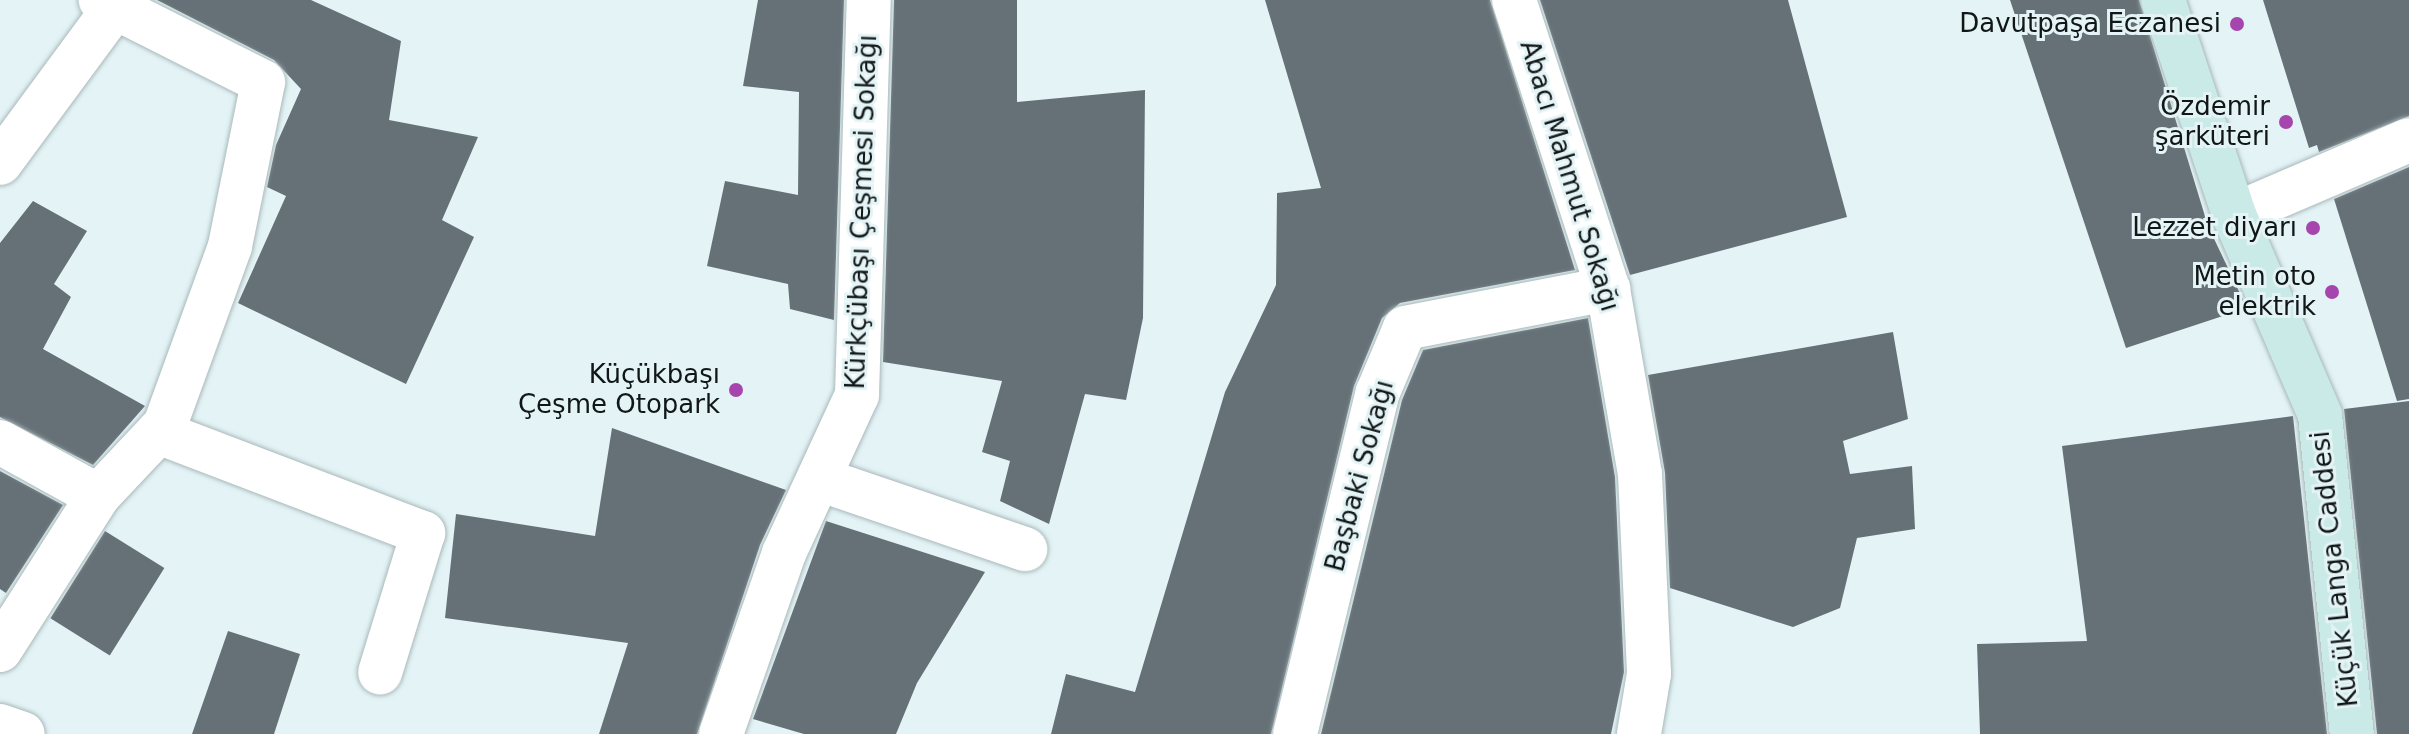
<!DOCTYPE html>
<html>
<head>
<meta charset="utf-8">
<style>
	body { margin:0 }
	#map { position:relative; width:2409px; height:734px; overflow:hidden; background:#e4f4f6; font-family:"DejaVu Sans",sans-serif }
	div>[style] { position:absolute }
	.building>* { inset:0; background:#667177; transform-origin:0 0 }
	.roads { filter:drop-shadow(0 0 2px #a9b8ba) drop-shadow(0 0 2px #a9b8ba) }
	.street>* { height:44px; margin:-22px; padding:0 22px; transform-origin:22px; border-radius:22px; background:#fff }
	.secondary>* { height:44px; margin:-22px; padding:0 22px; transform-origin:22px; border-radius:22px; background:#c9eae6 }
	.dots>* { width:22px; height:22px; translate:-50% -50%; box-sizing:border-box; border:4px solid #e4f4f6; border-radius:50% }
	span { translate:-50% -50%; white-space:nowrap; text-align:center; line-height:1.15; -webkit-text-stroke:6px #e4f4f6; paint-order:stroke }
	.poi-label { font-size:26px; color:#111617 }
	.right { translate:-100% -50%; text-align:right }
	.street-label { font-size:26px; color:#111617 }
</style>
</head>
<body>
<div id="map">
	<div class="building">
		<i style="clip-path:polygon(157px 0,311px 0,401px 41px,389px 120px,478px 137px,442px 220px,474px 237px,406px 384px,238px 303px,286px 196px,267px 187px,276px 145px,301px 89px,274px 60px)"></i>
		<i style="clip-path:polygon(758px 0,844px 0,834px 320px,790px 309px,788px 284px,707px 266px,725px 181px,798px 195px,799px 92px,743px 86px)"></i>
		<i style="clip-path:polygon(894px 0,1017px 0,1017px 102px,1145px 90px,1143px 318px,1126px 400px,1085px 394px,1049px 524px,1000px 501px,1010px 461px,982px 452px,1002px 381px,883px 362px)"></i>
		<i style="clip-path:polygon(1265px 0,1490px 0,1575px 270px,1400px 303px,1382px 318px,1354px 386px,1271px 734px,1051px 734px,1066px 674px,1135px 692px,1225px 392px,1276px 285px,1277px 193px,1321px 188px)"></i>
		<i style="clip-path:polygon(1540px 0,1788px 0,1847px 217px,1630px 275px)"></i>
		<i style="clip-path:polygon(2010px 0,2139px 0,2208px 226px,2247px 308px,2126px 348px)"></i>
		<i style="clip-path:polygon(2263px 0,2409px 0,2409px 116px,2319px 152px,2317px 145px,2309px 148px)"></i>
		<i style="clip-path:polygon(2409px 167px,2409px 399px,2397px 401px,2334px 199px)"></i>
		<i style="clip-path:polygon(33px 201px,87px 231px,54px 284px,71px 297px,43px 349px,145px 406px,93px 465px,0 417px,0 243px)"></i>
		<i style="clip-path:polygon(1588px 318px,1615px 477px,1624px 672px,1611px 734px,1321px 734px,1402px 400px,1423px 350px)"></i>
		<i style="clip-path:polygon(1893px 332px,1908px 419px,1843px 441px,1850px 474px,1912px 466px,1915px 529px,1857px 538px,1840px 608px,1793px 627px,1670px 588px,1665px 473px,1648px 375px)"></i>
		<i style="clip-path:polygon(2409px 401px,2409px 734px,2377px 734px,2344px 409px)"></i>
		<i style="clip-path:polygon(2293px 416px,2327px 734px,1980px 734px,1977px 644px,2087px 641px,2062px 446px)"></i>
		<i style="clip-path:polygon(612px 428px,786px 490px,760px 545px,697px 734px,599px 734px,628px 643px,445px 618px,456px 514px,595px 536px)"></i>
		<i style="clip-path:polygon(0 471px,63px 505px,6px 593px,0 589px)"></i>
		<i style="clip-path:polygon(826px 521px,985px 572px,917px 683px,896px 734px,804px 734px,753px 719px)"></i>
		<i style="left:105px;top:531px;width:70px;height:103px;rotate:32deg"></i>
		<i style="clip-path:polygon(228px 631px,300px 654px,274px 734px,192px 734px)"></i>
	</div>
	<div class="roads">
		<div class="street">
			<i style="left:1514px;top:0;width:304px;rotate:72deg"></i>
			<i style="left:1608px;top:289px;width:188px;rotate:80.2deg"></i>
			<i style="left:1640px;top:474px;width:200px;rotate:87.4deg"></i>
			<i style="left:1649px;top:674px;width:61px;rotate:99.5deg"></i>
			<i style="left:0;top:163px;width:190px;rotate:-53.6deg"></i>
			<i style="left:2234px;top:215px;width:190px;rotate:-23.2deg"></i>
			<i style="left:158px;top:432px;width:284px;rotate:20.9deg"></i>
			<i style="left:423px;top:533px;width:146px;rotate:107.1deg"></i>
			<i style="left:0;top:442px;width:112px;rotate:28.9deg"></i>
			<i style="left:819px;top:479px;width:218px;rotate:18.8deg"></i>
			<i style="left:0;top:650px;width:183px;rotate:-57.5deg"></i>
			<i style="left:98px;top:496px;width:98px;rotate:-46.7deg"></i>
			<i style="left:165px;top:425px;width:190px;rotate:-70deg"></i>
			<i style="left:230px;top:246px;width:167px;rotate:-78.6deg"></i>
			<i style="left:263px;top:82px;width:182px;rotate:-153.2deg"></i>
			<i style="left:0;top:726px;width:24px;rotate:19deg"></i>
			<i style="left:721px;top:734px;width:192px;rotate:-70.8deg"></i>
			<i style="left:784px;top:553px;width:174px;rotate:-65.2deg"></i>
			<i style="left:857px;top:395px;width:395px;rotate:-88.3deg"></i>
			<i style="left:1295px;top:734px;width:352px;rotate:-76.4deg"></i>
			<i style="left:1378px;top:392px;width:69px;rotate:-67.1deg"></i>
			<i style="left:1405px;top:328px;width:207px;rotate:-10.9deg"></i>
		</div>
		<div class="secondary">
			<i style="left:2163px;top:0;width:226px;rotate:71.7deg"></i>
			<i style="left:2234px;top:215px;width:218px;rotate:66.7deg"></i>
			<i style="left:2320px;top:415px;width:321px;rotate:84.3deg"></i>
		</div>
	</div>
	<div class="dots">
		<i style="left:2237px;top:24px;background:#a645ad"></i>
		<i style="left:2286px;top:122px;background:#a645ad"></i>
		<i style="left:2313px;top:228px;background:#a645ad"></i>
		<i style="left:2332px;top:292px;background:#a645ad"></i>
		<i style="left:736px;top:390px;background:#a645ad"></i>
	</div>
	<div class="poi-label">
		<span class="right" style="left:2221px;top:24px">Davutpaşa Eczanesi</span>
		<span class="right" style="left:2270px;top:122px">Özdemir<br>şarküteri</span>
		<span class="right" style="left:2297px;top:228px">Lezzet diyarı</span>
		<span class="right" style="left:2316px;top:292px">Metin oto<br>elektrik</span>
		<span class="right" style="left:720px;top:390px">Küçükbaşı<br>Çeşme Otopark</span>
	</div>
	<div class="street-label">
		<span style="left:1569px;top:176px;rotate:73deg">Abacı Mahmut Sokağı</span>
		<span style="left:862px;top:212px;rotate:-88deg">Kürkçübaşı Çeşmesi Sokağı</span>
		<span style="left:1360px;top:476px;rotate:-75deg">Başbaki Sokağı</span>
		<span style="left:2335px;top:569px;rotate:-96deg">Küçük Langa Caddesi</span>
	</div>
</div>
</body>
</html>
